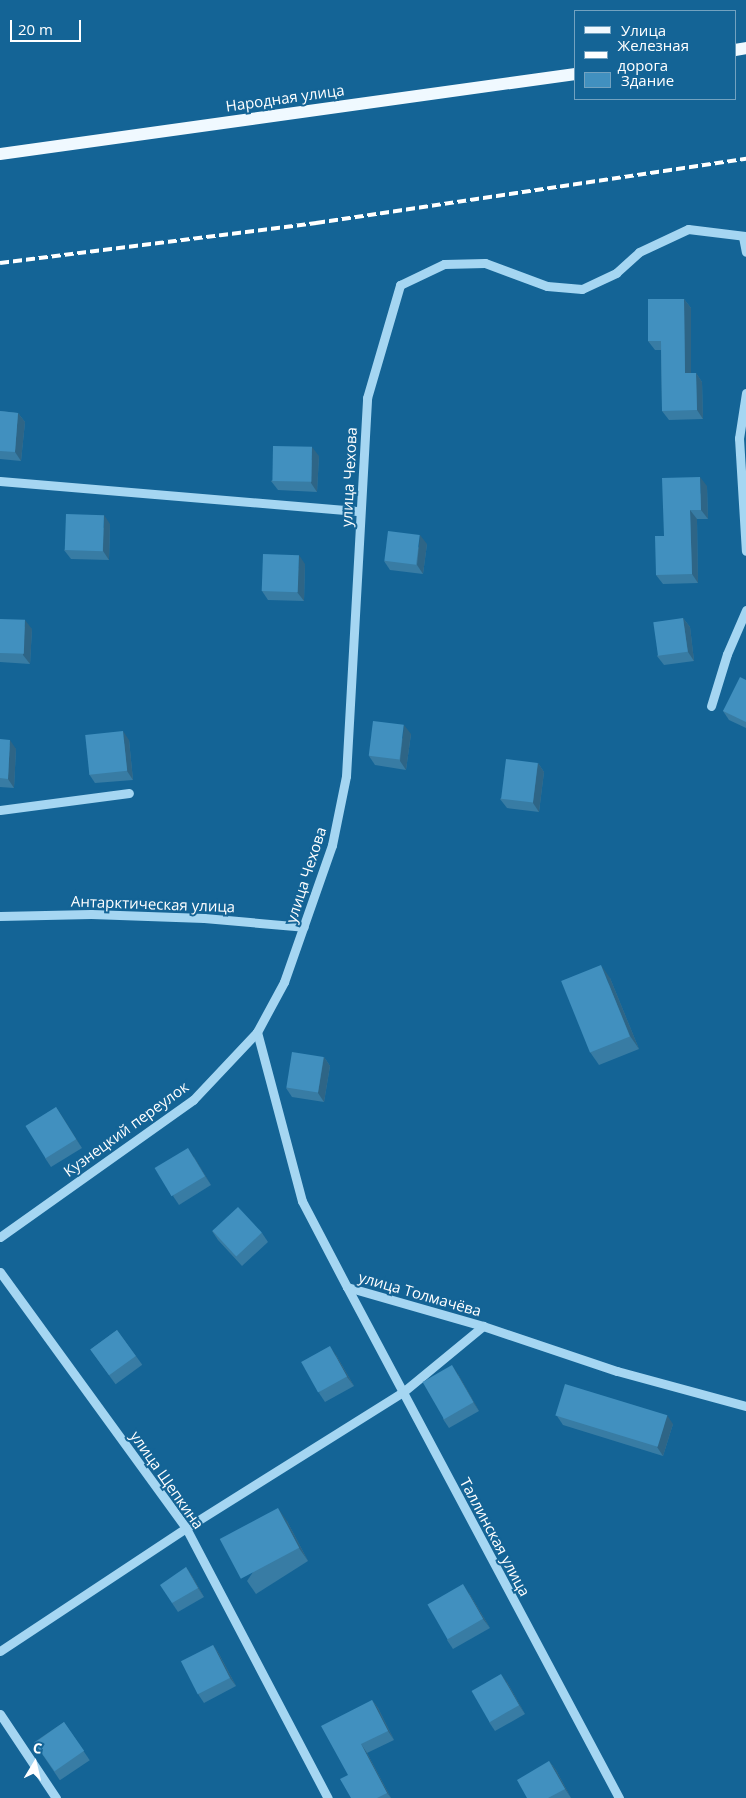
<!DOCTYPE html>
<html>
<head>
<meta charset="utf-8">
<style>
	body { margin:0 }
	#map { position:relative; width:746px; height:1798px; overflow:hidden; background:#146496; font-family:"Open Sans",sans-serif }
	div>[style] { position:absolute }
	.minor>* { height:9px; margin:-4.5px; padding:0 4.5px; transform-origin:4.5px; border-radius:4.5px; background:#a5d6f2 }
	.major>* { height:12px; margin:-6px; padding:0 6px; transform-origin:6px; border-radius:6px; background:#f0f9ff }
	.rail>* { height:4px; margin-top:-2px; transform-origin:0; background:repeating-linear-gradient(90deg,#fff 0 9px,transparent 0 13px) }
	.wall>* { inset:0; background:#387ca4; transform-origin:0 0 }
	.shaded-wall>* { inset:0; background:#2e6586 }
	.building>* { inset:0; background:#4190bf; transform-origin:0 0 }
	span { translate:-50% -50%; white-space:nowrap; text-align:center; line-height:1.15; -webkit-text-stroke:4px #146496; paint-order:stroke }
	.street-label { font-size:15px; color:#fff }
	.legend { position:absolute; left:574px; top:10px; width:162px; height:90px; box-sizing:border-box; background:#146496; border:1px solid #72a2c0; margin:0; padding:6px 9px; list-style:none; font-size:15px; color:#fff }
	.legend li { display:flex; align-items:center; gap:10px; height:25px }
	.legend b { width:25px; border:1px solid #72a2c0 }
	.north { position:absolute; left:10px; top:1738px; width:50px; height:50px; -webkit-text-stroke:4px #146496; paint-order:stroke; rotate:9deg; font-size:14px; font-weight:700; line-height:20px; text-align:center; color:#fff }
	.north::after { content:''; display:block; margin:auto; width:18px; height:22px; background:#fff; clip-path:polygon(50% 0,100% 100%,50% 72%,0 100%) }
	.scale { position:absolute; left:10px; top:20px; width:71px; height:22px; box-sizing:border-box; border:2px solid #fff; border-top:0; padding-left:6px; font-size:15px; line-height:18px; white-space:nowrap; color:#fff; -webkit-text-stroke:4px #146496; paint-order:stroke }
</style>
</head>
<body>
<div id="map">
	<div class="minor">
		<i style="left:743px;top:237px;width:15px;rotate:79deg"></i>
		<i style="left:746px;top:393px;width:46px;rotate:98.8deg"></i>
		<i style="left:739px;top:438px;width:113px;rotate:86.5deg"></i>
		<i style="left:0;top:481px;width:361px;rotate:4.8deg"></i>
		<i style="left:711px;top:706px;width:54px;rotate:-72.9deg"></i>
		<i style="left:727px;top:654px;width:48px;rotate:-66.6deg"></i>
		<i style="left:0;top:810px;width:130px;rotate:-7.5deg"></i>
		<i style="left:0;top:916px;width:91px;rotate:-1.3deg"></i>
		<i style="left:91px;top:914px;width:113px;rotate:2deg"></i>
		<i style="left:204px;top:918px;width:100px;rotate:5.1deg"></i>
		<i style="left:257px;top:1032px;width:175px;rotate:75.1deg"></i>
		<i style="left:302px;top:1201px;width:97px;rotate:62.4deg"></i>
		<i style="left:347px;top:1287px;width:141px;rotate:16deg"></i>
		<i style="left:483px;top:1326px;width:141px;rotate:18.6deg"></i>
		<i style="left:617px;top:1371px;width:134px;rotate:15.2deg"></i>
		<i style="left:0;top:1237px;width:237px;rotate:-35.4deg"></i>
		<i style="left:193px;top:1100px;width:93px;rotate:-46.7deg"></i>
		<i style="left:257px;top:1032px;width:57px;rotate:-61.6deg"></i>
		<i style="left:284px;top:982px;width:145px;rotate:-70.7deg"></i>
		<i style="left:332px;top:845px;width:70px;rotate:-78.5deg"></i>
		<i style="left:346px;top:776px;width:379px;rotate:-86.8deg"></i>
		<i style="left:367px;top:398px;width:118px;rotate:-73.7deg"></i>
		<i style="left:400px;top:285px;width:49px;rotate:-25.5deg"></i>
		<i style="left:444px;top:264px;width:41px;rotate:-1.4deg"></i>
		<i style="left:485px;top:263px;width:66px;rotate:20.4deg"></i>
		<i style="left:547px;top:286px;width:35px;rotate:5deg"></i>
		<i style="left:582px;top:289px;width:38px;rotate:-25deg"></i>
		<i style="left:616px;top:273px;width:31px;rotate:-42deg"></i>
		<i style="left:639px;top:252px;width:54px;rotate:-25.1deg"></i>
		<i style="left:688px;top:229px;width:58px;rotate:6.9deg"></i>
		<i style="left:0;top:1272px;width:316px;rotate:54deg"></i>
		<i style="left:186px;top:1528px;width:305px;rotate:62.3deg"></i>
		<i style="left:347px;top:1287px;width:579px;rotate:61.97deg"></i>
		<i style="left:0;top:1651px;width:223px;rotate:-33.5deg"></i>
		<i style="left:186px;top:1528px;width:256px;rotate:-32.1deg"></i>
		<i style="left:403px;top:1392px;width:104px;rotate:-39.5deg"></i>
		<i style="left:0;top:1714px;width:101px;rotate:56.3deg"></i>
	</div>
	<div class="major">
		<i style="left:735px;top:50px;width:11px;rotate:-10deg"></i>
		<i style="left:0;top:154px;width:581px;rotate:-7.92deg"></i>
	</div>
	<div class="rail">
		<i style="left:0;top:263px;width:319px;rotate:-7.2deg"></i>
		<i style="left:316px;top:223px;width:435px;rotate:-8.5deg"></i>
	</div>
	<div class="wall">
		<i style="clip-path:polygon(684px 299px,691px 308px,691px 373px,696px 373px,702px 382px,703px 419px,669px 420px,662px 411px,661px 350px,655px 350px,648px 341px)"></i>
		<i style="clip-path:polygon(0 411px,18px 413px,25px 422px,21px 461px,0 459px)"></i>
		<i style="clip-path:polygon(319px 456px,317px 492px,278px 490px,271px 481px)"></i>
		<i style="clip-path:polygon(707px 486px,708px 519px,697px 519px,698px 583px,663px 584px,656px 575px,664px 536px)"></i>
		<i style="clip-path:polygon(110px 524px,109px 560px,71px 559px,64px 550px)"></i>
		<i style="clip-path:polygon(427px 544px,423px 574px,390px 570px,384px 561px)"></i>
		<i style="clip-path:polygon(305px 564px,304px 601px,268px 600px,262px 591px)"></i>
		<i style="clip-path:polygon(683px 618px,690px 627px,694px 661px,664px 665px,657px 656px)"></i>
		<i style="clip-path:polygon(0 619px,32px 629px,30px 664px,0 662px)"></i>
		<i style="clip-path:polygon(746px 680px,746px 728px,729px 720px,723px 711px)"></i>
		<i style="clip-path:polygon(411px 734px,406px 770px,375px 765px,369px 756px)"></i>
		<i style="clip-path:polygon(0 739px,16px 749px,14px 788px,0 787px)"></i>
		<i style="clip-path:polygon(129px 740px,133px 780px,95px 783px,89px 774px)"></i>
		<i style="clip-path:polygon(538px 763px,544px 772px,539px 812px,507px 808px,500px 799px)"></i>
		<i style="clip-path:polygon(610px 978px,639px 1049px,599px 1065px,590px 1052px)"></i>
		<i style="clip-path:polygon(324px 1057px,330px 1066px,324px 1102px,292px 1097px,286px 1088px)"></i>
		<i style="clip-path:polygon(56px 1107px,82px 1148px,51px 1167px,45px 1158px)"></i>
		<i style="clip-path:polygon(194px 1157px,211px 1185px,179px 1205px,173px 1196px)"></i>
		<i style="clip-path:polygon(212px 1231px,262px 1233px,268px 1242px,242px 1266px,218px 1240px)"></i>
		<i style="left:117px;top:1330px;width:43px;height:33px;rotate:54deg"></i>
		<i style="clip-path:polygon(336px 1355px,354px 1386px,325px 1402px,319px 1393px)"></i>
		<i style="clip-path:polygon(458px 1374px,479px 1411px,449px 1428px,443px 1419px)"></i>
		<i style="clip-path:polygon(557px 1416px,673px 1424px,663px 1456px,563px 1425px)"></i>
		<i style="clip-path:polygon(287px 1521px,308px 1561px,256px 1594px,247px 1581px)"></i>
		<i style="clip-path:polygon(186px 1567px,192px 1576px,204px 1597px,178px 1612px,172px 1603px)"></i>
		<i style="clip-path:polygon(469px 1593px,490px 1628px,453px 1649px,447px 1640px)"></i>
		<i style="clip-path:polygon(213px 1645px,219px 1654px,236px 1686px,204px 1703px,198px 1694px)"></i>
		<i style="clip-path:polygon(507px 1682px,525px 1714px,495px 1731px,489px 1722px)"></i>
		<i style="clip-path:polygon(372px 1700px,378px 1708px,394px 1740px,367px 1753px,391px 1798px,351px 1798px,348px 1775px)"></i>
		<i style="left:64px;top:1722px;width:46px;height:36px;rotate:56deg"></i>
		<i style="clip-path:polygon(549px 1761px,556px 1770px,571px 1798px,527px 1798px)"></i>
	</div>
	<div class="shaded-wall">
		<i style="clip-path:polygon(684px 299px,691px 308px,691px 382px,685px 373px)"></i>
		<i style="clip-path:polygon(696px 373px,702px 382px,703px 419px,697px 410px)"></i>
		<i style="clip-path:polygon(18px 413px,25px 422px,21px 461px,15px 452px)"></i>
		<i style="clip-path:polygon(312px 447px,319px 456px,317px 492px,311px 483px)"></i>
		<i style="clip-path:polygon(700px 477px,707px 486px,708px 519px,701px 510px)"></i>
		<i style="clip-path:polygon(690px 510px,697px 519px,698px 583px,692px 574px)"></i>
		<i style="clip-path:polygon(104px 515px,110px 524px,109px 560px,103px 551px)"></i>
		<i style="clip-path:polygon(420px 535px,427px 544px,423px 574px,417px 565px)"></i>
		<i style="clip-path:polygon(299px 555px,305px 564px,304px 601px,297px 592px)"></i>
		<i style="clip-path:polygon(683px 618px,690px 627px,694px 661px,688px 652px)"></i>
		<i style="clip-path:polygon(25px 620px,32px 629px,30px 664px,23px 655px)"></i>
		<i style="clip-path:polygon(404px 725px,411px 734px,406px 770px,400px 761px)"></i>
		<i style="clip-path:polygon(123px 731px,129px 740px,133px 780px,127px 771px)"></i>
		<i style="clip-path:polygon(10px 740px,16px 749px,14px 788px,8px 779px)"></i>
		<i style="clip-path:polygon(538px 763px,544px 772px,539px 812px,533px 803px)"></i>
		<i style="clip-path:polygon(601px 965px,610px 978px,639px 1049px,630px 1036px)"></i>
		<i style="clip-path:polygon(324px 1057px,330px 1066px,324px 1102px,318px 1093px)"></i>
		<i style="clip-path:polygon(56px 1107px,62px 1116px,82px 1148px,76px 1139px)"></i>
		<i style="clip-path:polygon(188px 1148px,194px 1157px,211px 1185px,205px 1176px)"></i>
		<i style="clip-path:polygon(330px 1346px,336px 1355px,354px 1386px,347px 1377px)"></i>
		<i style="clip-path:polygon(452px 1365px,458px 1374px,479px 1411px,473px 1402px)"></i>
		<i style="clip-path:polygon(667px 1415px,673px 1424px,663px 1456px,657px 1447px)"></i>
		<i style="clip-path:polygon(278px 1508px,287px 1521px,308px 1561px,299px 1548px)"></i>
		<i style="clip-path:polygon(186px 1567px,192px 1576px,204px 1597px,198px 1588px)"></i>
		<i style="clip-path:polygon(463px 1584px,469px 1593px,490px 1628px,483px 1619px)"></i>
		<i style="clip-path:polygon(213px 1645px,219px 1654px,236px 1686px,230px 1678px)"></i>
		<i style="clip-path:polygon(501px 1674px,507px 1682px,525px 1714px,519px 1705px)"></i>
		<i style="clip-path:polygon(372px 1700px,378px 1708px,394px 1740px,388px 1731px)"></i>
		<i style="clip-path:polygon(361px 1744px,367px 1753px,391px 1798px,387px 1793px)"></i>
		<i style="clip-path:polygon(549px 1761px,556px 1770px,571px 1798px,565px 1789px)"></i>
	</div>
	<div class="building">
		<i style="clip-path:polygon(648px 299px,684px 299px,685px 373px,696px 373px,697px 410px,662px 411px,661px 341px,648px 341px)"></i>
		<i style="clip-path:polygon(0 411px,18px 413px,15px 452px,0 451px)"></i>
		<i style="left:273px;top:446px;width:39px;height:35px;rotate:1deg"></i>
		<i style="clip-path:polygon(700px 477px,701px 510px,690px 510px,692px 574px,656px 575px,655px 536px,664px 536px,662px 478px)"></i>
		<i style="left:66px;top:514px;width:38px;height:36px;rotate:2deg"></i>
		<i style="left:388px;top:531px;width:32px;height:30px;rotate:7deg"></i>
		<i style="left:263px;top:554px;width:36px;height:37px;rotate:2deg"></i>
		<i style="left:683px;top:618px;width:34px;height:30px;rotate:82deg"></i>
		<i style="left:0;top:619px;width:25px;height:34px;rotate:2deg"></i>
		<i style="clip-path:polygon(740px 677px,746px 680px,746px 722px,723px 711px)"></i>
		<i style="left:373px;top:721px;width:31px;height:35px;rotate:7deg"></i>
		<i style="left:123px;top:731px;width:40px;height:38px;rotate:84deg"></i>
		<i style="clip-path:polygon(0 739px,10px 740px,8px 779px,0 778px)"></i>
		<i style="left:506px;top:759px;width:32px;height:40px;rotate:7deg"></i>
		<i style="left:601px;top:965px;width:77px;height:43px;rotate:68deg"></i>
		<i style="left:292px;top:1052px;width:32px;height:36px;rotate:9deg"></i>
		<i style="left:56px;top:1107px;width:38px;height:36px;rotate:58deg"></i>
		<i style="left:188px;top:1148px;width:33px;height:39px;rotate:59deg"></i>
		<i style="left:238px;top:1207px;width:35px;height:35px;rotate:47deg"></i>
		<i style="left:117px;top:1330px;width:32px;height:33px;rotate:54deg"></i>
		<i style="left:330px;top:1346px;width:35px;height:33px;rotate:61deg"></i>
		<i style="left:452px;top:1365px;width:43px;height:34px;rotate:60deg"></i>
		<i style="left:565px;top:1384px;width:107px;height:33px;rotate:17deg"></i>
		<i style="left:278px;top:1508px;width:45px;height:66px;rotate:62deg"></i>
		<i style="clip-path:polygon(186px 1567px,198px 1588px,172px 1603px,160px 1585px)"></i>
		<i style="left:463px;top:1584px;width:40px;height:41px;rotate:60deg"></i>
		<i style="left:213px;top:1645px;width:37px;height:36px;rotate:63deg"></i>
		<i style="left:501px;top:1674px;width:36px;height:34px;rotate:60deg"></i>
		<i style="clip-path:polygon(372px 1700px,388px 1731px,361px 1744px,387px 1793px,377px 1798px,351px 1798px,340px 1779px,348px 1775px,321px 1726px)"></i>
		<i style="left:64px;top:1722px;width:35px;height:36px;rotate:55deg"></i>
		<i style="clip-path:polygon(549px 1761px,565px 1789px,548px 1798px,527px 1798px,517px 1780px)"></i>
	</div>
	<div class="street-label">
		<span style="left:285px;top:98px;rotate:-8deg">Народная улица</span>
		<span style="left:349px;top:477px;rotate:-87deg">улица Чехова</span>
		<span style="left:306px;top:875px;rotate:-72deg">улица Чехова</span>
		<span style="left:153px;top:904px;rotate:2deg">Антарктическая улица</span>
		<span style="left:126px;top:1129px;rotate:-36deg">Кузнецкий переулок</span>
		<span style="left:420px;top:1294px;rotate:16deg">улица Толмачёва</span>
		<span style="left:167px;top:1480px;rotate:55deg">улица Щепкина</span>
		<span style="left:495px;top:1537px;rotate:62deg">Таллинская улица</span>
	</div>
	<ul class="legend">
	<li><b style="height:6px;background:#f0f9ff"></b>Улица</li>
	<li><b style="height:6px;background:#fff"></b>Железная дорога</li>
	<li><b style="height:14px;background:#4190bf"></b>Здание</li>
	</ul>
	<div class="north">С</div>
	<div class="scale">20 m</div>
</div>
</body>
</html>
